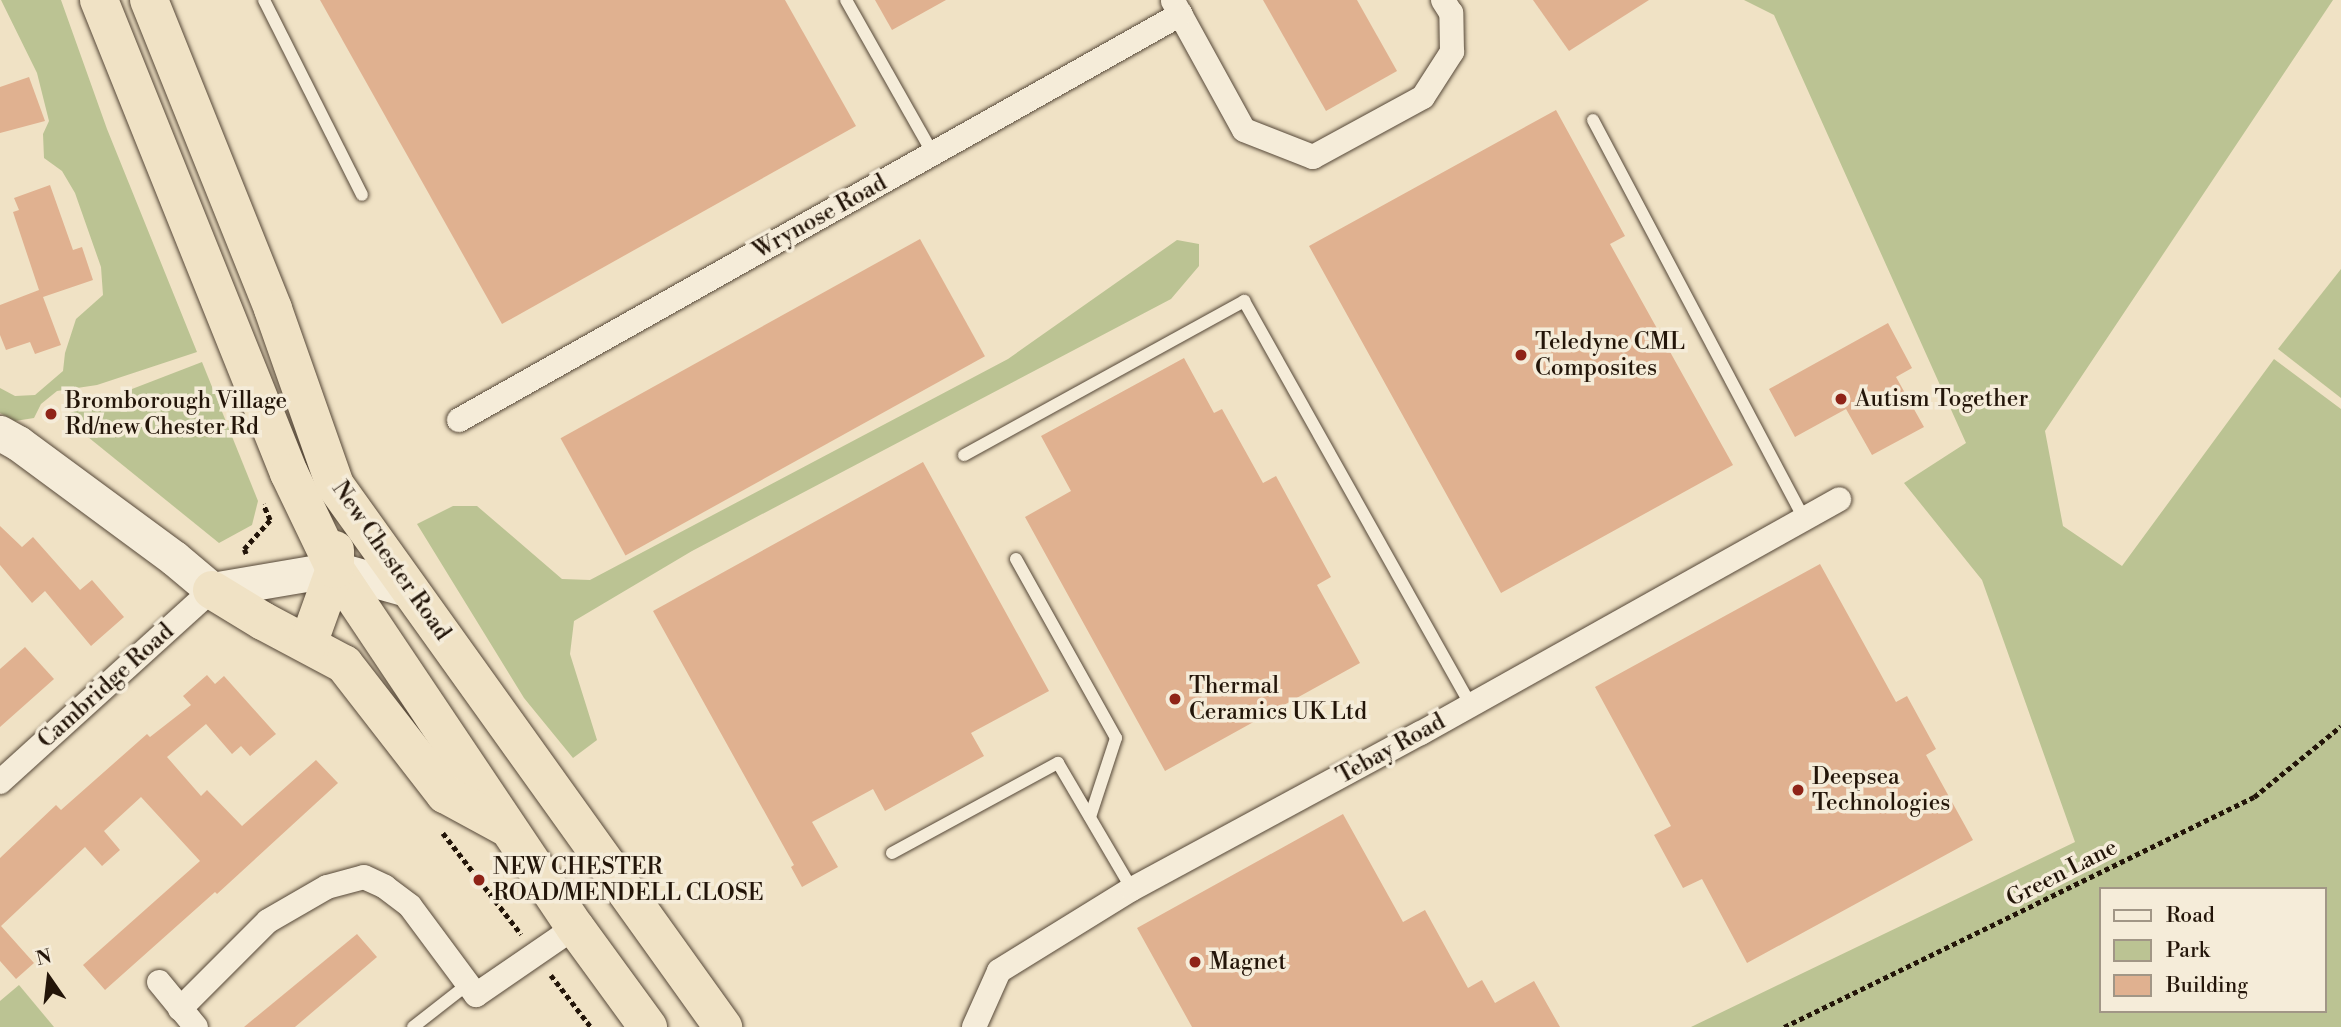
<!DOCTYPE html>
<html>
<head>
<meta charset="utf-8">
<style>
	body { margin:0 }
	#map { position:relative; width:2341px; height:1027px; overflow:hidden; background:#f0e2c5; font-family:"Libre Bodoni",serif }
	div>[style] { position:absolute }
	.green>* { inset:0; background:#bbc393 }
	.building>* { inset:0; background:#e0b190; transform-origin:0 0 }
	.path>* { height:4.5px; margin-top:-2.25px; transform-origin:0; background:repeating-linear-gradient(90deg,#231509 0 5px,transparent 0 8.5px) }
	.roads { filter:drop-shadow(0 0 2px #564838) drop-shadow(0 0 2px #564838) }
	.lane>* { height:12px; margin:-6px; padding:0 6px; transform-origin:6px; border-radius:6px; background:#f5ecd9 }
	.street>* { height:24px; margin:-12px; padding:0 12px; transform-origin:12px; border-radius:12px; background:#f5ecd9 }
	.secondary>* { height:35px; margin:-17.5px; padding:0 17.5px; transform-origin:17.5px; border-radius:17.5px; background:#f5ecd9 }
	.highway>* { height:38px; margin:-19px; padding:0 19px; transform-origin:19px; border-radius:19px; background:#f0e2c5 }
	.dots>* { width:19px; height:19px; translate:-50% -50%; box-sizing:border-box; border:4px solid #f5ecd9; border-radius:50% }
	span { translate:-50% -50%; white-space:nowrap; text-align:center; line-height:1.15; -webkit-text-stroke:7px #f5ecd9; paint-order:stroke }
	.street-label { font-size:23px; color:#231509 }
	.poi-label { font-size:23px; color:#231509 }
	.left { translate:0 -50%; text-align:left }
	.legend { position:absolute; left:2099px; top:887px; width:228px; height:126px; box-sizing:border-box; background:#f5ecd9; border:2px solid #a19686; margin:0; padding:9px 12px; list-style:none; font-size:21px; color:#231509 }
	.legend li { display:flex; align-items:center; gap:14px; height:35px }
	.legend b { width:35px; border:2px solid #a19686 }
	.north { position:absolute; left:14px; top:943px; width:70px; height:70px; -webkit-text-stroke:5px #f5ecd9; paint-order:stroke; rotate:346deg; font-size:19px; font-weight:700; line-height:28px; text-align:center; color:#231509 }
	.north::after { content:''; display:block; margin:auto; width:24px; height:32px; background:#231509; clip-path:polygon(50% 0,100% 100%,50% 72%,0 100%) }
</style>
</head>
<body>
<div id="map">
	<div class="green">
		<i style="clip-path:polygon(1px 0,61px 0,107px 129px,197px 352px,97px 385px,57px 391px,41px 404px,34px 418px,15px 421px,0 413px,0 388px,15px 396px,35px 395px,63px 371px,65px 353px,76px 319px,103px 295px,101px 267px,75px 193px,62px 171px,44px 158px,43px 134px,49px 121px,37px 73px)"></i>
		<i style="clip-path:polygon(evenodd,1744px 0,2333px 0,2045px 431px,2063px 526px,2122px 566px,2274px 359px,2341px 409px,2341px 1027px,1691px 1027px,2075px 842px,1982px 580px,1904px 483px,1966px 443px,1774px 15px,1744px 0,2101px 889px,2325px 889px,2325px 1011px,2101px 1011px,2101px 889px)"></i>
		<i style="clip-path:polygon(1177px 240px,1199px 244px,1199px 266px,1171px 299px,692px 551px,574px 621px,570px 654px,597px 740px,573px 758px,524px 698px,417px 524px,453px 506px,477px 506px,562px 579px,590px 580px,1008px 359px)"></i>
		<i style="clip-path:polygon(2341px 269px,2341px 398px,2278px 349px)"></i>
		<i style="clip-path:polygon(202px 362px,258px 501px,252px 525px,219px 543px,62px 416px)"></i>
		<i style="clip-path:polygon(19px 985px,54px 1027px,0 1027px,0 1001px)"></i>
	</div>
	<div class="building">
		<i style="clip-path:polygon(320px 0,785px 0,856px 126px,502px 324px)"></i>
		<i style="clip-path:polygon(875px 0,946px 0,892px 30px)"></i>
		<i style="clip-path:polygon(1263px 0,1357px 0,1397px 71px,1326px 111px)"></i>
		<i style="clip-path:polygon(1533px 0,1649px 0,1569px 51px)"></i>
		<i style="clip-path:polygon(29px 77px,45px 121px,0 133px,0 87px)"></i>
		<i style="clip-path:polygon(1556px 110px,1625px 236px,1610px 244px,1733px 465px,1501px 593px,1309px 246px)"></i>
		<i style="clip-path:polygon(50px 185px,73px 250px,82px 247px,93px 280px,43px 297px,61px 345px,35px 354px,30px 342px,6px 350px,0 335px,0 305px,39px 290px,13px 212px,19px 210px,14px 198px)"></i>
		<i style="left:920px;top:239px;width:134px;height:411px;rotate:61deg"></i>
		<i style="clip-path:polygon(1888px 323px,1912px 368px,1896px 377px,1924px 427px,1872px 455px,1846px 409px,1795px 437px,1769px 389px)"></i>
		<i style="clip-path:polygon(1184px 358px,1214px 413px,1222px 409px,1263px 483px,1276px 476px,1331px 577px,1317px 585px,1360px 663px,1165px 771px,1025px 517px,1071px 491px,1041px 436px)"></i>
		<i style="clip-path:polygon(923px 462px,1049px 691px,971px 733px,984px 756px,885px 811px,873px 789px,812px 822px,838px 867px,802px 887px,791px 867px,794px 865px,653px 611px)"></i>
		<i style="clip-path:polygon(0 526px,22px 547px,33px 537px,80px 590px,92px 580px,124px 617px,91px 646px,45px 591px,32px 603px,0 565px)"></i>
		<i style="clip-path:polygon(1820px 564px,1896px 702px,1907px 696px,1936px 749px,1926px 755px,1973px 840px,1747px 963px,1702px 879px,1683px 888px,1654px 835px,1671px 826px,1595px 687px)"></i>
		<i style="clip-path:polygon(25px 647px,54px 679px,0 727px,0 669px)"></i>
		<i style="clip-path:polygon(207px 675px,215px 684px,224px 676px,276px 734px,250px 756px,241px 746px,232px 754px,206px 724px,167px 757px,201px 796px,207px 790px,242px 826px,316px 760px,338px 783px,217px 894px,215px 892px,105px 990px,83px 965px,200px 861px,141px 797px,104px 831px,120px 850px,102px 866px,85px 847px,1px 926px,34px 963px,16px 979px,0 961px,0 858px,56px 805px,61px 810px,147px 734px,150px 737px,191px 705px,183px 696px)"></i>
		<i style="clip-path:polygon(1343px 814px,1403px 922px,1425px 910px,1468px 988px,1482px 980px,1495px 1003px,1534px 981px,1560px 1027px,1192px 1027px,1137px 928px)"></i>
		<i style="clip-path:polygon(357px 934px,377px 957px,295px 1027px,244px 1027px)"></i>
	</div>
	<div class="path">
		<i style="left:246px;top:554px;width:5px;rotate:-112deg"></i>
		<i style="left:244px;top:549px;width:39px;rotate:-48deg"></i>
		<i style="left:270px;top:520px;width:17px;rotate:-114deg"></i>
		<i style="left:443px;top:833px;width:128px;rotate:52.3deg"></i>
		<i style="left:551px;top:975px;width:66px;rotate:52.4deg"></i>
		<i style="left:1784px;top:1027px;width:523px;rotate:-26.08deg"></i>
		<i style="left:2254px;top:797px;width:112px;rotate:-39.2deg"></i>
	</div>
	<div class="roads">
		<div class="lane">
			<i style="left:264px;top:0;width:218px;rotate:63.3deg"></i>
			<i style="left:846px;top:0;width:177px;rotate:60.5deg"></i>
			<i style="left:1593px;top:120px;width:450px;rotate:62.1deg"></i>
			<i style="left:964px;top:455px;width:320px;rotate:-28.8deg"></i>
			<i style="left:1244px;top:301px;width:463px;rotate:60.7deg"></i>
			<i style="left:1016px;top:559px;width:205px;rotate:60.8deg"></i>
			<i style="left:1116px;top:738px;width:83px;rotate:108.2deg"></i>
			<i style="left:892px;top:853px;width:189px;rotate:-28.5deg"></i>
			<i style="left:1058px;top:763px;width:146px;rotate:59.6deg"></i>
			<i style="left:413px;top:1027px;width:70px;rotate:-38deg"></i>
		</div>
		<div class="street">
			<i style="left:1173px;top:1px;width:147px;rotate:61.2deg"></i>
			<i style="left:1244px;top:130px;width:74px;rotate:21.4deg"></i>
			<i style="left:1313px;top:157px;width:125px;rotate:-28.6deg"></i>
			<i style="left:1423px;top:97px;width:54px;rotate:-57.2deg"></i>
			<i style="left:1452px;top:52px;width:39px;rotate:-91deg"></i>
			<i style="left:1451px;top:13px;width:15px;rotate:-122deg"></i>
			<i style="left:459px;top:420px;width:828px;rotate:-29.35deg"></i>
			<i style="left:0;top:782px;width:286px;rotate:-42.2deg"></i>
			<i style="left:159px;top:982px;width:58px;rotate:50.6deg"></i>
			<i style="left:180px;top:1009px;width:124px;rotate:-45deg"></i>
			<i style="left:268px;top:921px;width:68px;rotate:-30deg"></i>
			<i style="left:327px;top:887px;width:38px;rotate:-15deg"></i>
			<i style="left:364px;top:877px;width:23px;rotate:25deg"></i>
			<i style="left:385px;top:887px;width:31px;rotate:37deg"></i>
			<i style="left:410px;top:906px;width:111px;rotate:53.4deg"></i>
			<i style="left:476px;top:995px;width:120px;rotate:-34.5deg"></i>
			<i style="left:974px;top:1027px;width:61px;rotate:-65.9deg"></i>
			<i style="left:999px;top:971px;width:156px;rotate:-31.7deg"></i>
			<i style="left:1132px;top:889px;width:328px;rotate:-28.4deg"></i>
			<i style="left:1421px;top:733px;width:479px;rotate:-29.2deg"></i>
		</div>
		<div class="secondary">
			<i style="left:0;top:433px;width:21px;rotate:29deg"></i>
			<i style="left:18px;top:443px;width:194px;rotate:36.4deg"></i>
			<i style="left:174px;top:558px;width:50px;rotate:40.1deg"></i>
			<i style="left:212px;top:590px;width:125px;rotate:-9.7deg"></i>
			<i style="left:335px;top:569px;width:78px;rotate:15.6deg"></i>
		</div>
		<div class="highway">
			<i style="left:99px;top:0;width:510px;rotate:68.12deg"></i>
			<i style="left:289px;top:473px;width:106px;rotate:64.4deg"></i>
			<i style="left:335px;top:569px;width:431px;rotate:56.2deg"></i>
			<i style="left:575px;top:927px;width:124px;rotate:53.9deg"></i>
			<i style="left:149px;top:0;width:333px;rotate:68.1deg"></i>
			<i style="left:273px;top:309px;width:187px;rotate:70.6deg"></i>
			<i style="left:335px;top:485px;width:667px;rotate:54.4deg"></i>
			<i style="left:212px;top:590px;width:60px;rotate:31.3deg"></i>
			<i style="left:263px;top:621px;width:92px;rotate:28deg"></i>
			<i style="left:344px;top:664px;width:165px;rotate:52.2deg"></i>
			<i style="left:445px;top:794px;width:67px;rotate:28.5deg"></i>
			<i style="left:308px;top:644px;width:80px;rotate:-70.2deg"></i>
			<i style="left:335px;top:569px;width:19px;rotate:-90deg"></i>
		</div>
	</div>
	<div class="dots">
		<i style="left:1521px;top:355px;background:#8f2418"></i>
		<i style="left:1841px;top:399px;background:#8f2418"></i>
		<i style="left:51px;top:414px;background:#8f2418"></i>
		<i style="left:1175px;top:699px;background:#8f2418"></i>
		<i style="left:1798px;top:790px;background:#8f2418"></i>
		<i style="left:479px;top:880px;background:#8f2418"></i>
		<i style="left:1195px;top:962px;background:#8f2418"></i>
	</div>
	<div class="street-label">
		<span style="left:820px;top:217px;rotate:-29deg">Wrynose Road</span>
		<span style="left:391px;top:561px;rotate:55deg">New Chester Road</span>
		<span style="left:106px;top:686px;rotate:-42deg">Cambridge Road</span>
		<span style="left:1391px;top:749px;rotate:-29deg">Tebay Road</span>
		<span style="left:2062px;top:873px;rotate:-27deg">Green Lane</span>
	</div>
	<div class="poi-label">
		<span class="left" style="left:1535px;top:355px">Teledyne CML<br>Composites</span>
		<span class="left" style="left:1855px;top:399px">Autism Together</span>
		<span class="left" style="left:65px;top:414px">Bromborough Village<br>Rd/new Chester Rd</span>
		<span class="left" style="left:1189px;top:699px">Thermal<br>Ceramics UK Ltd</span>
		<span class="left" style="left:1812px;top:790px">Deepsea<br>Technologies</span>
		<span class="left" style="left:493px;top:880px">NEW CHESTER<br>ROAD/MENDELL CLOSE</span>
		<span class="left" style="left:1209px;top:962px">Magnet</span>
	</div>
	<ul class="legend">
	<li><b style="height:9px;background:#f5ecd9"></b>Road</li>
	<li><b style="height:19px;background:#bbc393"></b>Park</li>
	<li><b style="height:19px;background:#e0b190"></b>Building</li>
	</ul>
	<div class="north">N</div>
</div>
</body>
</html>
